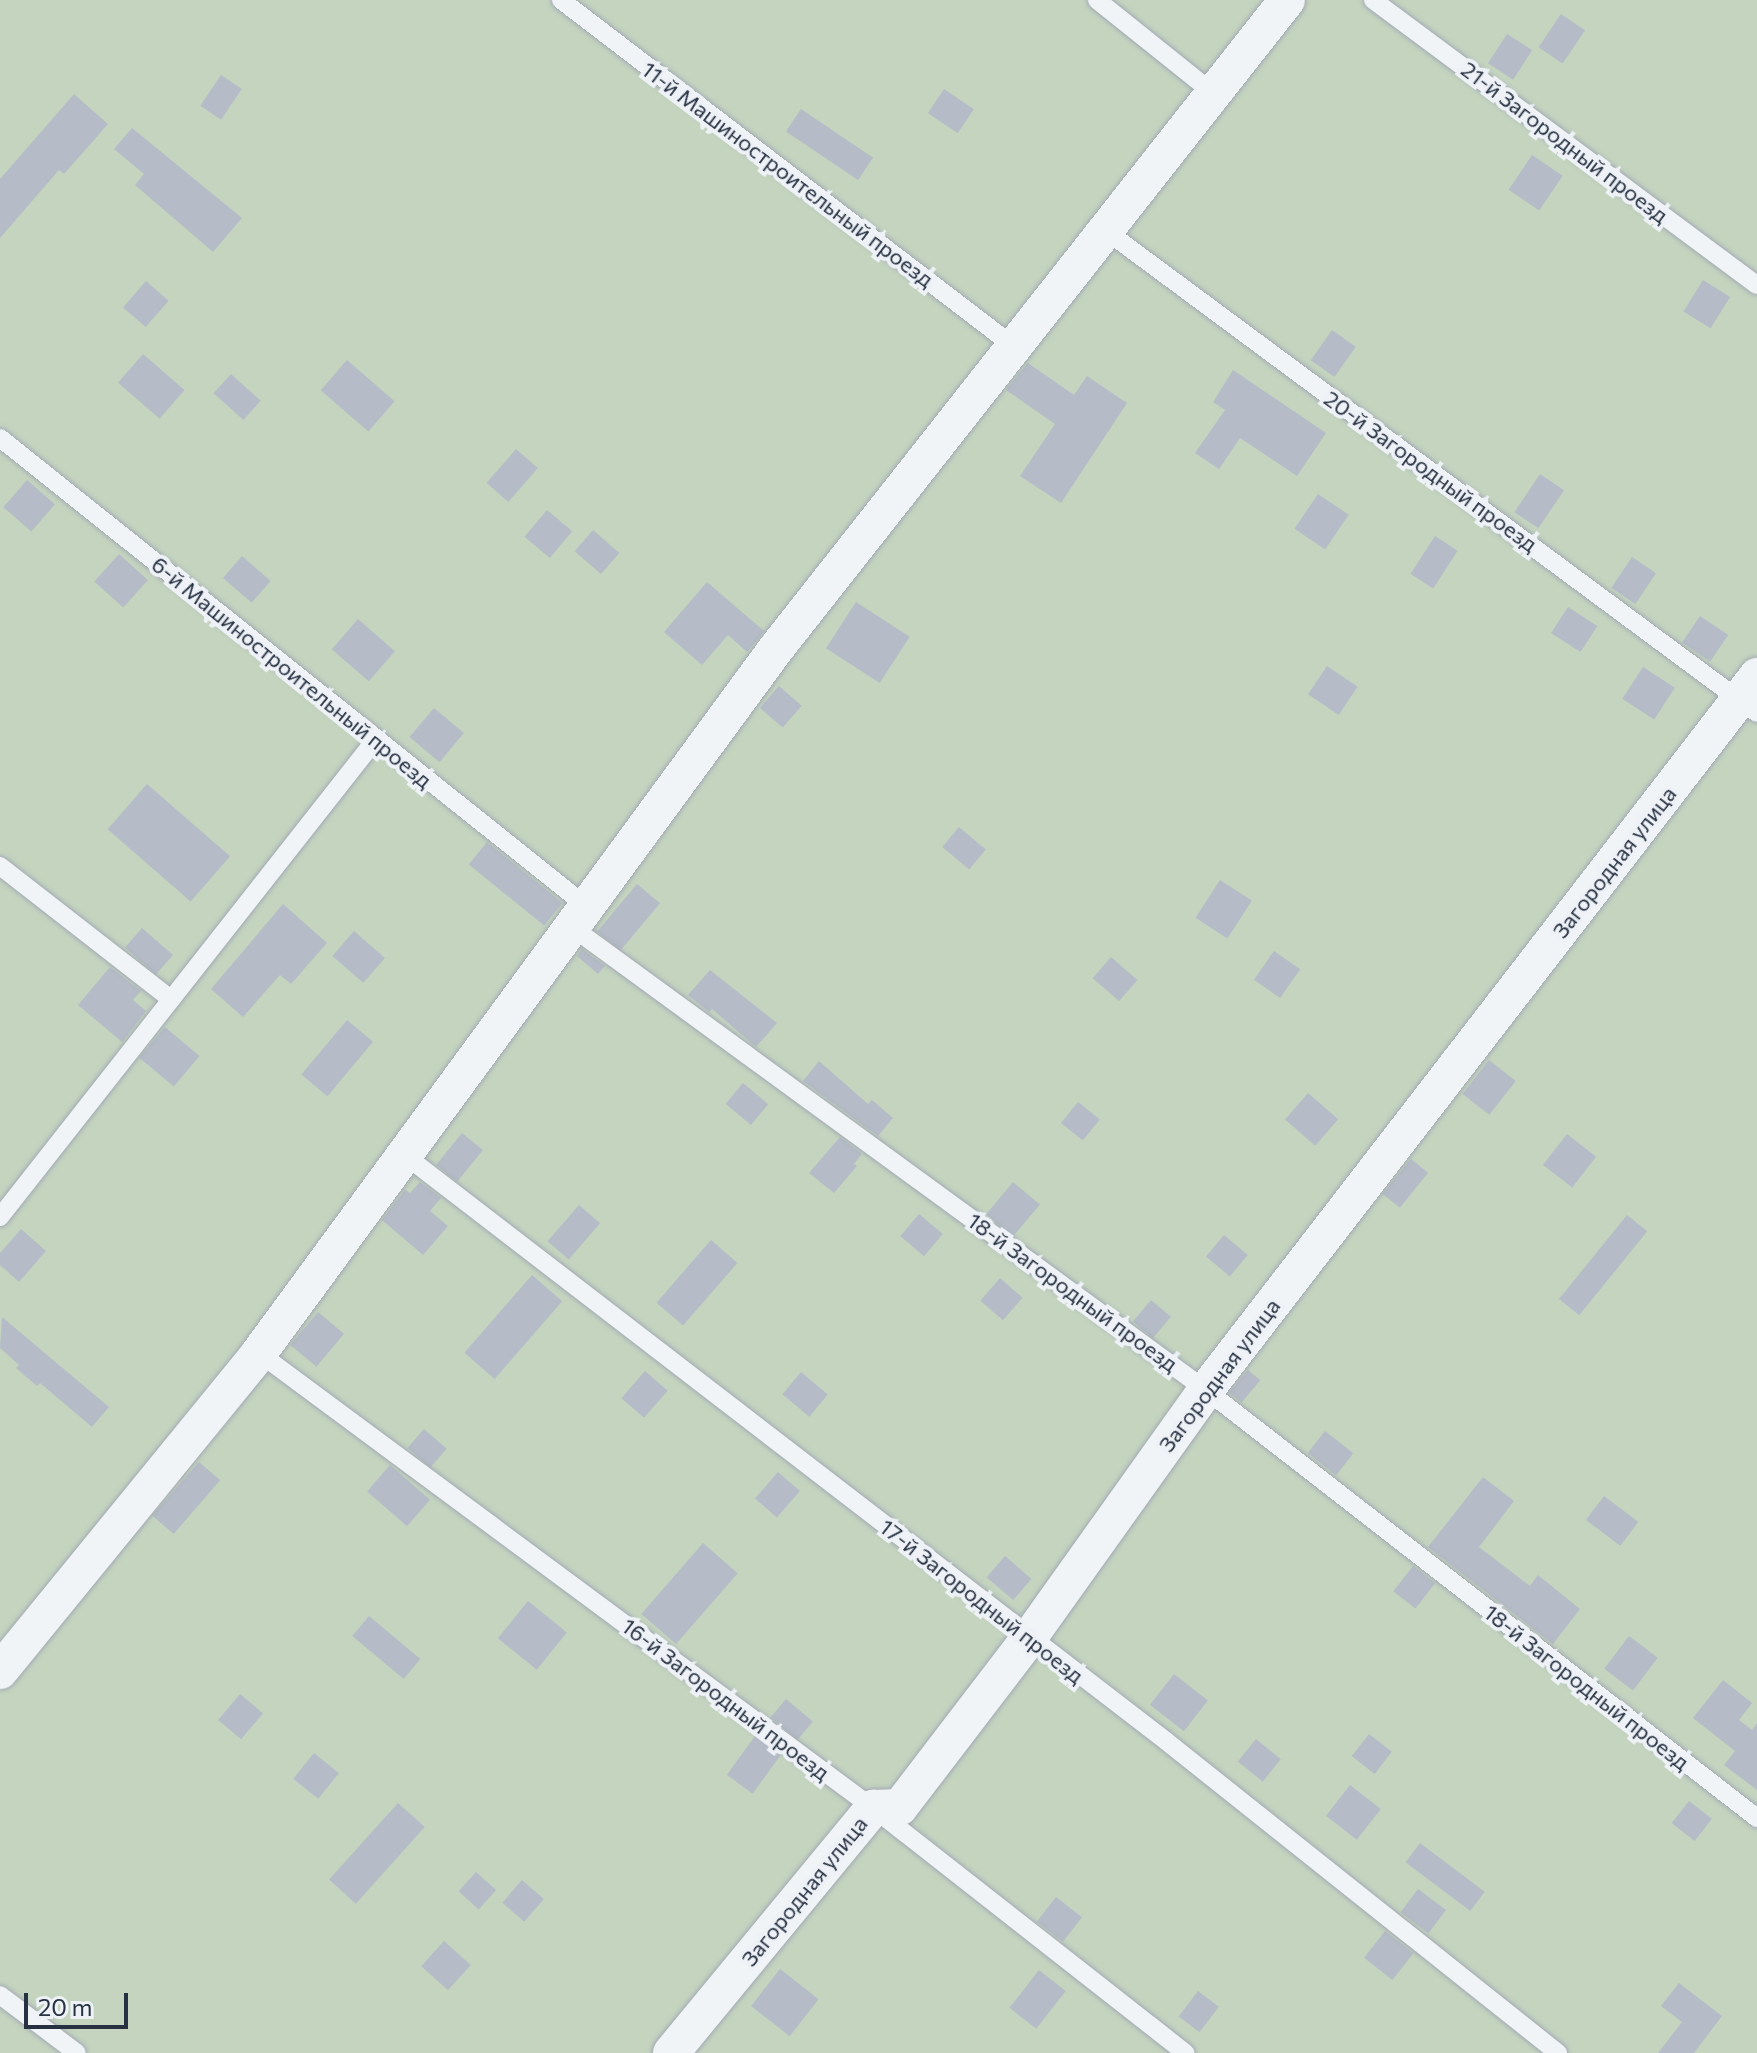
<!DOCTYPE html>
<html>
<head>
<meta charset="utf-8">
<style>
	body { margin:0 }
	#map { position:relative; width:1757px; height:2053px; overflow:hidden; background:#dee3e9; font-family:Commissioner,sans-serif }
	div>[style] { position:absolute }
	.green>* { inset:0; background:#c4d4bf; transform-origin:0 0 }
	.building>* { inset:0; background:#b5bcc7; transform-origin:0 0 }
	.roads { filter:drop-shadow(0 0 2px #a3aab4) drop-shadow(0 0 2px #a3aab4) }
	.lane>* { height:18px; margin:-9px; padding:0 9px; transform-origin:9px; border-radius:9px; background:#f1f4f7 }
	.street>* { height:36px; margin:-18px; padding:0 18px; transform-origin:18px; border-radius:18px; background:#f1f4f7 }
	span { translate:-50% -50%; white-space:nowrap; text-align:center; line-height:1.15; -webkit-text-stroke:8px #eef2f7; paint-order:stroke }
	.street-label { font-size:22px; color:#263142 }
	.scale { position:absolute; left:24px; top:1993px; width:104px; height:36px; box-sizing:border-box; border:4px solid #263142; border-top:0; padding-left:10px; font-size:24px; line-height:28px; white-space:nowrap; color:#263142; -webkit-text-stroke:6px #eef2f7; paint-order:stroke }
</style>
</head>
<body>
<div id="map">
	<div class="green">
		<i style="left:0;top:0;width:1757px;height:2053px"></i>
	</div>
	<div class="building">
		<i style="left:1561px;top:14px;width:29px;height:40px;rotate:34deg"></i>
		<i style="left:1507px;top:34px;width:30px;height:35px;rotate:33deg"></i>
		<i style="left:221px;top:75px;width:25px;height:37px;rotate:34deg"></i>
		<i style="left:944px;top:89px;width:36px;height:29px;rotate:34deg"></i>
		<i style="clip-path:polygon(74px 94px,108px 124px,64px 174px,59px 170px,0 238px,0 179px)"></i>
		<i style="left:801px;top:109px;width:87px;height:27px;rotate:34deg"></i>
		<i style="clip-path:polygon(132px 128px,242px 218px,213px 252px,135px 185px,144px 174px,114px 149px)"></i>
		<i style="left:1532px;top:155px;width:37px;height:42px;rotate:34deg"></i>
		<i style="left:1703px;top:280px;width:32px;height:37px;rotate:32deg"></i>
		<i style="left:146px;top:281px;width:30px;height:35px;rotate:41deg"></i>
		<i style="left:1332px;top:330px;width:29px;height:37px;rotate:35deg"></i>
		<i style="left:143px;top:354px;width:55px;height:38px;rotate:41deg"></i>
		<i style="left:347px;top:360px;width:63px;height:40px;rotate:41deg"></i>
		<i style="clip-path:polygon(1028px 363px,1074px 395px,1087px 376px,1127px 403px,1061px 503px,1020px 476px,1055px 424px,1006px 390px)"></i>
		<i style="clip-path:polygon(1233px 370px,1326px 433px,1297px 476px,1240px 438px,1219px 469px,1195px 453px,1225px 410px,1213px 402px)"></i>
		<i style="left:231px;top:374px;width:40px;height:26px;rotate:42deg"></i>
		<i style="left:516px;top:449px;width:29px;height:45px;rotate:41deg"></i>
		<i style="left:1540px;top:474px;width:29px;height:46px;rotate:34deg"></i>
		<i style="left:27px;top:480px;width:37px;height:36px;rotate:41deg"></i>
		<i style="left:1318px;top:494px;width:37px;height:42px;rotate:34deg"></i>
		<i style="left:547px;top:510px;width:33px;height:35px;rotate:40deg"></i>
		<i style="left:593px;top:530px;width:35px;height:28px;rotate:41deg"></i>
		<i style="left:1435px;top:536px;width:27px;height:45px;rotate:33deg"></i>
		<i style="left:119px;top:554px;width:39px;height:37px;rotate:42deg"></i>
		<i style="left:242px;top:556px;width:38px;height:29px;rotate:41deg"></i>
		<i style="left:1632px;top:557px;width:29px;height:37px;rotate:34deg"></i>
		<i style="clip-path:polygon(707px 582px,764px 631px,747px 652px,728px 635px,702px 665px,664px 632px)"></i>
		<i style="left:856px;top:602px;width:64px;height:55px;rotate:33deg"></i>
		<i style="left:1568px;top:607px;width:35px;height:31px;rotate:33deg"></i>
		<i style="left:1700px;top:616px;width:34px;height:32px;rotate:34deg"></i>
		<i style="left:358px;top:619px;width:49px;height:40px;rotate:41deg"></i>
		<i style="left:1327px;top:666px;width:37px;height:34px;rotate:34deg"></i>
		<i style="left:1643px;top:667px;width:38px;height:38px;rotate:33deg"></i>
		<i style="left:779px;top:686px;width:30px;height:29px;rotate:41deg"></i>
		<i style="left:434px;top:708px;width:39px;height:38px;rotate:40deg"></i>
		<i style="left:147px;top:784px;width:110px;height:60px;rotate:41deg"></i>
		<i style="left:959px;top:827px;width:35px;height:26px;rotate:40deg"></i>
		<i style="left:487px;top:842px;width:97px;height:29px;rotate:39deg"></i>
		<i style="left:1220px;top:880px;width:38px;height:45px;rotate:33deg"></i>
		<i style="left:637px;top:884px;width:30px;height:62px;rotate:40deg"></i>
		<i style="clip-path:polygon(283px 904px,327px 943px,291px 984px,280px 975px,243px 1017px,211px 989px)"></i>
		<i style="left:142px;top:928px;width:41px;height:26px;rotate:41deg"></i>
		<i style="left:354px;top:931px;width:41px;height:33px;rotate:41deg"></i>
		<i style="clip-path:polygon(582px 949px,605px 966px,598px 974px,577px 956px)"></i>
		<i style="left:1274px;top:951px;width:32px;height:35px;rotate:35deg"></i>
		<i style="left:1111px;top:957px;width:35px;height:28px;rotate:41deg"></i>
		<i style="clip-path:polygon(110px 967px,141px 991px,133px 1000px,146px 1011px,122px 1042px,78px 1005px)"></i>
		<i style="clip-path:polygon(710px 970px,777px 1023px,756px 1047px,712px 1009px,709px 1012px,688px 995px)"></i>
		<i style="left:347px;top:1020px;width:34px;height:71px;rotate:40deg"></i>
		<i style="left:165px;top:1027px;width:45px;height:40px;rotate:40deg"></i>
		<i style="left:1489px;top:1060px;width:34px;height:43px;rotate:38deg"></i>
		<i style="clip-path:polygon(819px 1061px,868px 1104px,872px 1100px,893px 1118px,878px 1136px,803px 1081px)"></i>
		<i style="left:743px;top:1083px;width:33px;height:27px;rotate:40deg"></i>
		<i style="left:1308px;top:1093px;width:40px;height:35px;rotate:41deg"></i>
		<i style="left:1078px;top:1102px;width:28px;height:27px;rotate:39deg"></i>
		<i style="left:462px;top:1133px;width:27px;height:41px;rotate:39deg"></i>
		<i style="left:1567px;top:1134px;width:37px;height:39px;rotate:38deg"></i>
		<i style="clip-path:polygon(840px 1137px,862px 1154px,854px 1164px,857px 1166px,834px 1193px,809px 1173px)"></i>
		<i style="left:1411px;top:1159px;width:22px;height:45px;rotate:39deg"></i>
		<i style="clip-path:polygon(420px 1182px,441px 1198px,430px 1211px,448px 1226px,423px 1255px,382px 1220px,405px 1190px,410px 1193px)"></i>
		<i style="left:1013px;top:1182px;width:35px;height:42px;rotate:40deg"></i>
		<i style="left:579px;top:1205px;width:28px;height:48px;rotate:41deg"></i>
		<i style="left:919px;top:1214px;width:31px;height:29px;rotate:40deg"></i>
		<i style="left:1627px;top:1215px;width:26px;height:108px;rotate:39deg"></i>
		<i style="clip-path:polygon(21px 1229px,46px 1251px,19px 1282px,0 1265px,0 1253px)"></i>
		<i style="left:1224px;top:1235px;width:31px;height:28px;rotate:40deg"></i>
		<i style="left:711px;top:1240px;width:35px;height:83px;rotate:41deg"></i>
		<i style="left:532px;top:1275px;width:40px;height:103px;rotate:41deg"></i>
		<i style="left:1000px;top:1278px;width:30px;height:30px;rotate:41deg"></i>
		<i style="left:1151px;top:1300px;width:26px;height:28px;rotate:40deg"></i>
		<i style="left:318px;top:1312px;width:34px;height:43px;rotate:40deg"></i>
		<i style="clip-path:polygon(2px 1317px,109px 1407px,92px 1427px,40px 1383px,37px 1386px,16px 1368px,19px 1365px,0 1348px)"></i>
		<i style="left:1248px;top:1370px;width:16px;height:29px;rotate:40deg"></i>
		<i style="left:645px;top:1371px;width:30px;height:36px;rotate:41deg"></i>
		<i style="left:801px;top:1372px;width:35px;height:29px;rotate:40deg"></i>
		<i style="left:424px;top:1429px;width:30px;height:25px;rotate:41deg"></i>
		<i style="left:1325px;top:1431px;width:36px;height:28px;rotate:38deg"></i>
		<i style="left:199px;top:1462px;width:28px;height:71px;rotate:41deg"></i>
		<i style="left:390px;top:1465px;width:53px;height:35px;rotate:41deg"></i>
		<i style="left:778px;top:1472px;width:29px;height:35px;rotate:41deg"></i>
		<i style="clip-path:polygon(1483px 1477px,1514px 1501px,1479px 1547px,1530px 1586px,1538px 1575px,1580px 1609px,1553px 1644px,1428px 1547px)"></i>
		<i style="left:1604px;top:1496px;width:43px;height:30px;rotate:37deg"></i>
		<i style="left:703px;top:1543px;width:46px;height:94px;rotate:41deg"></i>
		<i style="left:1005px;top:1556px;width:35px;height:28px;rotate:41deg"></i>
		<i style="left:1413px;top:1566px;width:28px;height:32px;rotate:38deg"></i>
		<i style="left:528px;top:1601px;width:50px;height:48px;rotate:39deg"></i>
		<i style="left:369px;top:1616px;width:67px;height:26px;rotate:40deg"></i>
		<i style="left:1629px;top:1636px;width:36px;height:41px;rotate:37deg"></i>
		<i style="left:1174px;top:1674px;width:43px;height:39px;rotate:38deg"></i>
		<i style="clip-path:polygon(1723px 1680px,1752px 1703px,1739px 1720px,1752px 1730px,1757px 1723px,1757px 1790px,1724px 1765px,1735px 1751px,1693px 1718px)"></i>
		<i style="left:240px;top:1694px;width:30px;height:34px;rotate:40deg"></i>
		<i style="left:786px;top:1699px;width:35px;height:24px;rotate:40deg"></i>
		<i style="left:1369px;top:1734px;width:29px;height:28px;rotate:38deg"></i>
		<i style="left:755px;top:1736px;width:32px;height:48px;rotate:36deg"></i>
		<i style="left:1256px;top:1739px;width:32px;height:29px;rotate:39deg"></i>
		<i style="left:314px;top:1753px;width:32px;height:33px;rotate:39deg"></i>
		<i style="left:1350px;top:1785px;width:39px;height:39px;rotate:38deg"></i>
		<i style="left:1689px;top:1801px;width:29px;height:28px;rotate:38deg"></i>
		<i style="left:398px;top:1803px;width:36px;height:103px;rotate:42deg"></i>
		<i style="left:1420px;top:1843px;width:81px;height:24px;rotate:37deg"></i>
		<i style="left:476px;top:1872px;width:27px;height:26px;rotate:42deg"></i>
		<i style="left:522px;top:1880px;width:29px;height:30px;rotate:41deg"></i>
		<i style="left:1418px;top:1889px;width:35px;height:29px;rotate:37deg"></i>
		<i style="left:1056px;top:1897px;width:33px;height:31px;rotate:38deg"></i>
		<i style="left:1385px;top:1931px;width:36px;height:34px;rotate:38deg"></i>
		<i style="left:444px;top:1941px;width:36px;height:34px;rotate:42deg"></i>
		<i style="left:780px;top:1969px;width:49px;height:47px;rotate:38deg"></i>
		<i style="left:1039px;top:1970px;width:34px;height:48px;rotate:38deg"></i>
		<i style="clip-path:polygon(1679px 1983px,1722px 2016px,1694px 2053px,1658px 2053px,1682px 2022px,1661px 2006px)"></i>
		<i style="left:1198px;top:1991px;width:26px;height:32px;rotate:37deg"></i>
	</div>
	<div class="roads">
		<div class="lane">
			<i style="left:561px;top:0;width:573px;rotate:37.41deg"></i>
			<i style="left:1097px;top:0;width:149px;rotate:38.7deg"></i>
			<i style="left:1373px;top:0;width:478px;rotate:36.6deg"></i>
			<i style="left:1105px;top:230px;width:811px;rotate:36.53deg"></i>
			<i style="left:0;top:438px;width:749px;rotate:38.6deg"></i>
			<i style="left:0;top:866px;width:217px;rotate:37.9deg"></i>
			<i style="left:569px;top:925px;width:789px;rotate:36.13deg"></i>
			<i style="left:1206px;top:1390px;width:698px;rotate:37.84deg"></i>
			<i style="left:402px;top:1153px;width:964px;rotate:37.58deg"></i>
			<i style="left:1166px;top:1741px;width:501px;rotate:38.52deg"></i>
			<i style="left:0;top:1217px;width:608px;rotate:-51.81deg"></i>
			<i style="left:259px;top:1353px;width:764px;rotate:36.54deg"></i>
			<i style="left:873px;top:1808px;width:397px;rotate:38.1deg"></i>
			<i style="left:0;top:1995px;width:96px;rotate:37deg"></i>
		</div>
		<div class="street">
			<i style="left:0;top:1671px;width:410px;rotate:-50.8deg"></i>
			<i style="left:259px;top:1353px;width:872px;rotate:-53.72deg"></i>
			<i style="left:775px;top:650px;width:827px;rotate:-51.77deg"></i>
			<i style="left:671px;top:2053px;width:318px;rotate:-50.5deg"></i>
			<i style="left:873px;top:1808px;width:27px;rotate:-2deg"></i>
			<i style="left:900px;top:1807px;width:213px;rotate:-52.6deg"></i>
			<i style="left:1029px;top:1638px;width:305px;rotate:-54.5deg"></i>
			<i style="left:1206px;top:1390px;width:902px;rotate:-52.34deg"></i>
		</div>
	</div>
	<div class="street-label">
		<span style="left:1565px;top:142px;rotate:37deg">21-й Загородный проезд</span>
		<span style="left:788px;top:174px;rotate:37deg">11-й Машиностроительный проезд</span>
		<span style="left:1431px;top:471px;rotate:36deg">20-й Загородный проезд</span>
		<span style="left:292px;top:672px;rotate:39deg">6-й Машиностроительный проезд</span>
		<span style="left:1614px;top:862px;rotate:-52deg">Загородная улица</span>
		<span style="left:1073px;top:1292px;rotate:36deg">18-й Загородный проезд</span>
		<span style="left:1219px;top:1375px;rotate:-53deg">Загородная улица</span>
		<span style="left:982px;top:1601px;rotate:38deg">17-й Загородный проезд</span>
		<span style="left:1587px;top:1687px;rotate:38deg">18-й Загородный проезд</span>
		<span style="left:726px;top:1699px;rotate:37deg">16-й Загородный проезд</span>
		<span style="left:804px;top:1891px;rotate:-51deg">Загородная улица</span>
	</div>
	<div class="scale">20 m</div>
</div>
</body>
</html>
